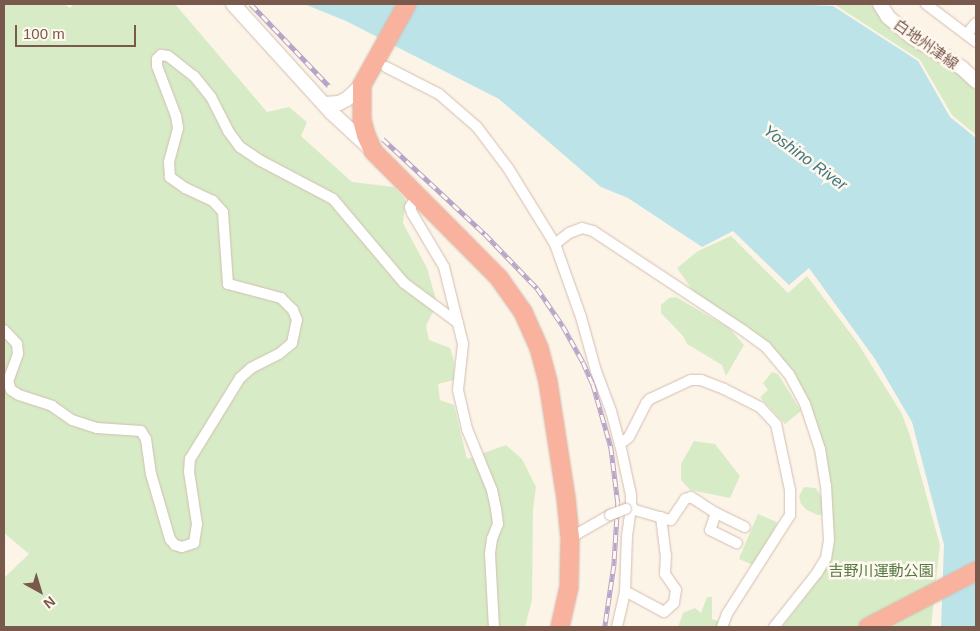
<!DOCTYPE html>
<html>
<head>
<meta charset="utf-8">
<style>
	body { margin:0 }
	#map { position:relative; width:980px; height:631px; overflow:hidden; background:#fdf4e8; font-family:Arial,"Noto Sans JP",sans-serif }
	div>[style] { position:absolute }
	.green>* { inset:0; background:#d7ecc6; transform-origin:0 0 }
	.water>* { inset:0; background:#bce3e8 }
	.roads { filter:drop-shadow(0 0 1px #d2beb0) drop-shadow(0 0 1px #d2beb0) }
	.street>* { height:10px; margin:-5px; padding:0 5px; transform-origin:5px; border-radius:5px; background:#fff }
	.secondary>* { height:14px; margin:-7px; padding:0 7px; transform-origin:7px; border-radius:7px; background:#fff }
	.highway>* { height:18px; margin:-9px; padding:0 9px; transform-origin:9px; border-radius:9px; background:#f8b29e }
	.rail>* { height:4.5px; margin-top:-2.25px; transform-origin:0; background:repeating-linear-gradient(90deg,#fff8ef 0 8px,#b7a5c8 0 16px); box-sizing:border-box; border-block:1px solid #b7a5c8 }
	.bridges { filter:drop-shadow(0 0 1px #d2beb0) drop-shadow(0 0 1px #d2beb0) }
	.street-bridge>* { height:10px; margin:-5px; padding:0 5px; transform-origin:5px; border-radius:5px; background:#fff }
	span { translate:-50% -50%; white-space:nowrap; text-align:center; line-height:1.15; -webkit-text-stroke:5px #fff8ef; paint-order:stroke }
	.street-label { font-size:15px; color:#78594b }
	.park-label { font-size:15px; color:#527940 }
	.water-label { font-size:16px; color:#3e767e; font-style:italic }
	.frame { position:absolute; inset:0; border:5px solid #78594b; pointer-events:none }
	.north { position:absolute; left:15px; top:566px; width:50px; height:50px; -webkit-text-stroke:4px #fff8ef; paint-order:stroke; rotate:141deg; font-size:14px; font-weight:700; line-height:20px; text-align:center; color:#78594b }
	.north::after { content:''; display:block; margin:auto; width:18px; height:22px; background:#78594b; clip-path:polygon(50% 0,100% 100%,50% 72%,0 100%) }
	.scale { position:absolute; left:15px; top:25px; width:121px; height:22px; box-sizing:border-box; border:2px solid #78594b; border-top:0; padding-left:6px; font-size:15px; line-height:18px; white-space:nowrap; color:#78594b; -webkit-text-stroke:4px #fff8ef; paint-order:stroke }
</style>
</head>
<body>
<div id="map">
	<div class="green">
		<i style="clip-path:polygon(4px 4px,64px 4px,70px 8px,74px 4px,175px 4px,267px 112px,289px 107px,307px 122px,301px 136px,352px 182px,394px 187px,406px 200px,403px 223px,427px 268px,437px 303px,426px 326px,429px 340px,450px 348px,454px 361px,454px 380px,438px 384px,440px 400px,454px 405px,467px 459px,506px 445px,522px 459px,536px 487px,533px 510px,532px 600px,525px 627px,4px 627px,4px 578px,29px 554px,4px 533px)"></i>
		<i style="clip-path:polygon(834px 4px,873px 4px,964px 77px,976px 91px,976px 135px,952px 115px,920px 60px)"></i>
		<i style="clip-path:polygon(731px 236px,788px 293px,807px 276px,857px 342px,902px 414px,910px 436px,940px 545px,931px 627px,782px 627px,809px 592px,827px 560px,827px 471px,792px 370px,764px 339px,695px 294px,677px 268px,698px 251px)"></i>
		<i style="clip-path:polygon(676px 297px,729px 328px,744px 345px,726px 376px,722px 365px,687px 344px,683px 336px,661px 313px,661px 305px,669px 298px)"></i>
		<i style="clip-path:polygon(772px 372px,778px 374px,801px 411px,785px 424px,760px 397px,768px 390px,763px 383px)"></i>
		<i style="clip-path:polygon(694px 441px,715px 444px,740px 476px,730px 498px,690px 490px,681px 480px,681px 464px)"></i>
		<i style="clip-path:polygon(804px 487px,816px 488px,822px 498px,823px 515px,817px 515px,807px 510px,801px 504px,799px 496px)"></i>
		<i style="left:758px;top:514px;width:21px;height:49px;rotate:23deg"></i>
		<i style="clip-path:polygon(707px 597px,712px 597px,712px 619px,735px 627px,678px 627px,683px 613px,695px 608px,701px 613px)"></i>
	</div>
	<div class="water">
		<i style="clip-path:polygon(304px 4px,789px 4px,833px 6px,918px 61px,950px 117px,976px 138px,976px 627px,941px 627px,944px 545px,912px 422px,875px 359px,809px 268px,789px 285px,733px 231px,702px 247px,628px 198px,601px 187px,499px 99px,346px 21px)"></i>
	</div>
	<div class="roads">
		<div class="street">
			<i style="left:926px;top:4px;width:63px;rotate:37.2deg"></i>
			<i style="left:967px;top:34px;width:14px;rotate:-51deg"></i>
			<i style="left:386px;top:67px;width:59px;rotate:27deg"></i>
			<i style="left:439px;top:94px;width:50px;rotate:41deg"></i>
			<i style="left:477px;top:127px;width:51px;rotate:52.9deg"></i>
			<i style="left:508px;top:168px;width:89px;rotate:58.3deg"></i>
			<i style="left:555px;top:244px;width:77px;rotate:70.4deg"></i>
			<i style="left:581px;top:317px;width:56px;rotate:74.5deg"></i>
			<i style="left:596px;top:371px;width:43px;rotate:69.4deg"></i>
			<i style="left:611px;top:411px;width:34px;rotate:75deg"></i>
			<i style="left:620px;top:444px;width:52px;rotate:77.8deg"></i>
			<i style="left:631px;top:495px;width:11px;rotate:90deg"></i>
			<i style="left:631px;top:506px;width:6px;rotate:149deg"></i>
			<i style="left:417px;top:196px;width:13px;rotate:122deg"></i>
			<i style="left:410px;top:207px;width:6px;rotate:72deg"></i>
			<i style="left:412px;top:213px;width:63px;rotate:59.3deg"></i>
			<i style="left:444px;top:267px;width:79px;rotate:76.1deg"></i>
			<i style="left:463px;top:344px;width:46px;rotate:96.2deg"></i>
			<i style="left:458px;top:390px;width:40px;rotate:77deg"></i>
			<i style="left:467px;top:429px;width:66px;rotate:67.7deg"></i>
			<i style="left:492px;top:490px;width:19px;rotate:78deg"></i>
			<i style="left:496px;top:509px;width:15px;rotate:82deg"></i>
			<i style="left:498px;top:524px;width:16px;rotate:112deg"></i>
			<i style="left:492px;top:539px;width:15px;rotate:98deg"></i>
			<i style="left:490px;top:554px;width:73px;rotate:86.9deg"></i>
			<i style="left:555px;top:244px;width:18px;rotate:-38deg"></i>
			<i style="left:569px;top:233px;width:14px;rotate:-21deg"></i>
			<i style="left:582px;top:228px;width:11px;rotate:15deg"></i>
			<i style="left:593px;top:231px;width:181px;rotate:33.5deg"></i>
			<i style="left:744px;top:331px;width:27px;rotate:36deg"></i>
			<i style="left:766px;top:347px;width:35px;rotate:50deg"></i>
			<i style="left:789px;top:374px;width:34px;rotate:62deg"></i>
			<i style="left:805px;top:404px;width:47px;rotate:71.6deg"></i>
			<i style="left:820px;top:449px;width:36px;rotate:81deg"></i>
			<i style="left:826px;top:485px;width:55px;rotate:86.9deg"></i>
			<i style="left:829px;top:540px;width:18px;rotate:99deg"></i>
			<i style="left:826px;top:558px;width:17px;rotate:121deg"></i>
			<i style="left:817px;top:573px;width:69px;rotate:128.5deg"></i>
			<i style="left:4px;top:330px;width:19px;rotate:47deg"></i>
			<i style="left:17px;top:344px;width:10px;rotate:84deg"></i>
			<i style="left:18px;top:354px;width:29px;rotate:110deg"></i>
			<i style="left:8px;top:381px;width:9px;rotate:72deg"></i>
			<i style="left:11px;top:390px;width:9px;rotate:32deg"></i>
			<i style="left:19px;top:395px;width:35px;rotate:18deg"></i>
			<i style="left:52px;top:406px;width:24px;rotate:35deg"></i>
			<i style="left:72px;top:420px;width:26px;rotate:18deg"></i>
			<i style="left:97px;top:428px;width:44px;rotate:3.9deg"></i>
			<i style="left:141px;top:431px;width:9px;rotate:58deg"></i>
			<i style="left:146px;top:439px;width:35px;rotate:82deg"></i>
			<i style="left:151px;top:474px;width:68px;rotate:73.7deg"></i>
			<i style="left:170px;top:539px;width:8px;rotate:50deg"></i>
			<i style="left:175px;top:545px;width:7px;rotate:16deg"></i>
			<i style="left:182px;top:547px;width:13px;rotate:-18deg"></i>
			<i style="left:194px;top:543px;width:19px;rotate:-81deg"></i>
			<i style="left:197px;top:524px;width:53px;rotate:-98.7deg"></i>
			<i style="left:189px;top:472px;width:13px;rotate:-86deg"></i>
			<i style="left:190px;top:459px;width:95px;rotate:-58.3deg"></i>
			<i style="left:240px;top:378px;width:15px;rotate:-42deg"></i>
			<i style="left:251px;top:368px;width:31px;rotate:-27deg"></i>
			<i style="left:279px;top:354px;width:17px;rotate:-40deg"></i>
			<i style="left:292px;top:343px;width:24px;rotate:-78deg"></i>
			<i style="left:297px;top:320px;width:11px;rotate:-112deg"></i>
			<i style="left:293px;top:310px;width:17px;rotate:-135deg"></i>
			<i style="left:281px;top:298px;width:55px;rotate:-165.2deg"></i>
			<i style="left:228px;top:284px;width:72px;rotate:-94deg"></i>
			<i style="left:223px;top:212px;width:15px;rotate:-132deg"></i>
			<i style="left:213px;top:201px;width:31px;rotate:-155deg"></i>
			<i style="left:185px;top:188px;width:19px;rotate:-144deg"></i>
			<i style="left:170px;top:177px;width:15px;rotate:-94deg"></i>
			<i style="left:169px;top:162px;width:35px;rotate:-75deg"></i>
			<i style="left:178px;top:128px;width:12px;rotate:-99deg"></i>
			<i style="left:176px;top:116px;width:53px;rotate:-110.8deg"></i>
			<i style="left:157px;top:66px;width:7px;rotate:-90deg"></i>
			<i style="left:157px;top:59px;width:6px;rotate:-45deg"></i>
			<i style="left:161px;top:55px;width:7px;rotate:8deg"></i>
			<i style="left:168px;top:56px;width:33px;rotate:38deg"></i>
			<i style="left:194px;top:76px;width:27px;rotate:51deg"></i>
			<i style="left:211px;top:97px;width:38px;rotate:63deg"></i>
			<i style="left:228px;top:131px;width:20px;rotate:53deg"></i>
			<i style="left:240px;top:147px;width:25px;rotate:34deg"></i>
			<i style="left:261px;top:161px;width:81px;rotate:27.8deg"></i>
			<i style="left:333px;top:199px;width:110px;rotate:49.8deg"></i>
			<i style="left:404px;top:283px;width:67px;rotate:36.5deg"></i>
			<i style="left:620px;top:444px;width:11px;rotate:-38deg"></i>
			<i style="left:629px;top:437px;width:38px;rotate:-63deg"></i>
			<i style="left:646px;top:403px;width:6px;rotate:-45deg"></i>
			<i style="left:650px;top:399px;width:45px;rotate:-24.9deg"></i>
			<i style="left:691px;top:380px;width:10px"></i>
			<i style="left:701px;top:380px;width:25px;rotate:21deg"></i>
			<i style="left:724px;top:389px;width:40px;rotate:26.6deg"></i>
			<i style="left:760px;top:407px;width:23px;rotate:47deg"></i>
			<i style="left:776px;top:424px;width:67px;rotate:78deg"></i>
			<i style="left:790px;top:490px;width:25px;rotate:90deg"></i>
			<i style="left:790px;top:515px;width:117px;rotate:122.5deg"></i>
			<i style="left:727px;top:614px;width:14px;rotate:111deg"></i>
			<i style="left:716px;top:513px;width:18px;rotate:109deg"></i>
			<i style="left:710px;top:530px;width:30px;rotate:26deg"></i>
			<i style="left:661px;top:517px;width:38px;rotate:83deg"></i>
			<i style="left:666px;top:555px;width:19px;rotate:93deg"></i>
			<i style="left:665px;top:574px;width:19px;rotate:55deg"></i>
			<i style="left:676px;top:590px;width:13px;rotate:99deg"></i>
			<i style="left:674px;top:603px;width:13px;rotate:138deg"></i>
			<i style="left:664px;top:612px;width:44px;rotate:-151.7deg"></i>
			<i style="left:625px;top:591px;width:55px;rotate:-87.9deg"></i>
			<i style="left:627px;top:536px;width:30px;rotate:-82deg"></i>
			<i style="left:631px;top:506px;width:6px;rotate:45deg"></i>
			<i style="left:635px;top:510px;width:37px;rotate:16deg"></i>
			<i style="left:671px;top:520px;width:25px;rotate:-56deg"></i>
			<i style="left:685px;top:499px;width:6px;rotate:-18deg"></i>
			<i style="left:691px;top:497px;width:30px;rotate:33deg"></i>
			<i style="left:716px;top:513px;width:32px;rotate:26deg"></i>
			<i style="left:570px;top:538px;width:46px;rotate:-29.9deg"></i>
			<i style="left:617px;top:627px;width:37px;rotate:-77deg"></i>
		</div>
		<div class="secondary">
			<i style="left:233px;top:4px;width:146px;rotate:47.8deg"></i>
			<i style="left:331px;top:112px;width:56px;rotate:42.8deg"></i>
			<i style="left:880px;top:4px;width:15px;rotate:58deg"></i>
			<i style="left:888px;top:17px;width:31px;rotate:40deg"></i>
			<i style="left:912px;top:37px;width:59px;rotate:31.8deg"></i>
			<i style="left:962px;top:68px;width:19px;rotate:43deg"></i>
			<i style="left:324px;top:104px;width:15px;rotate:-4deg"></i>
			<i style="left:339px;top:103px;width:9px;rotate:-27deg"></i>
			<i style="left:347px;top:99px;width:21px;rotate:-43deg"></i>
		</div>
		<div class="highway">
			<i style="left:407px;top:4px;width:93px;rotate:119.1deg"></i>
			<i style="left:362px;top:85px;width:35px;rotate:90deg"></i>
			<i style="left:362px;top:120px;width:16px;rotate:75deg"></i>
			<i style="left:366px;top:135px;width:17px;rotate:66deg"></i>
			<i style="left:373px;top:151px;width:179px;rotate:45.2deg"></i>
			<i style="left:499px;top:278px;width:42px;rotate:54.8deg"></i>
			<i style="left:523px;top:312px;width:39px;rotate:66deg"></i>
			<i style="left:539px;top:348px;width:35px;rotate:75deg"></i>
			<i style="left:548px;top:382px;width:117px;rotate:81.2deg"></i>
			<i style="left:566px;top:498px;width:40px;rotate:84.3deg"></i>
			<i style="left:570px;top:538px;width:49px;rotate:91.2deg"></i>
			<i style="left:569px;top:587px;width:41px;rotate:102.7deg"></i>
			<i style="left:868px;top:627px;width:122px;rotate:-27.4deg"></i>
		</div>
	</div>
	<div class="rail">
		<i style="left:251px;top:4px;width:113px;rotate:46.4deg"></i>
		<i style="left:383px;top:139px;width:139px;rotate:43deg"></i>
		<i style="left:485px;top:234px;width:75px;rotate:46.1deg"></i>
		<i style="left:537px;top:288px;width:46px;rotate:55.6deg"></i>
		<i style="left:563px;top:326px;width:41px;rotate:60.9deg"></i>
		<i style="left:583px;top:362px;width:24px;rotate:66deg"></i>
		<i style="left:593px;top:384px;width:66px;rotate:74.1deg"></i>
		<i style="left:611px;top:447px;width:56px;rotate:82.9deg"></i>
		<i style="left:618px;top:503px;width:63px;rotate:93.6deg"></i>
		<i style="left:614px;top:566px;width:62px;rotate:98.4deg"></i>
	</div>
	<div class="bridges">
		<div class="street-bridge">
			<i style="left:610px;top:515px;width:17px;rotate:-21deg"></i>
		</div>
	</div>
	<div class="street-label">
		<span style="left:926px;top:44px;rotate:35deg">白地州津線</span>
	</div>
	<div class="park-label">
		<span style="left:881px;top:571px">吉野川運動公園</span>
	</div>
	<div class="water-label">
		<span style="left:805px;top:158px;rotate:36deg">Yoshino River</span>
	</div>
	<div class="frame"></div>
	<div class="north">N</div>
	<div class="scale">100 m</div>
</div>
</body>
</html>
